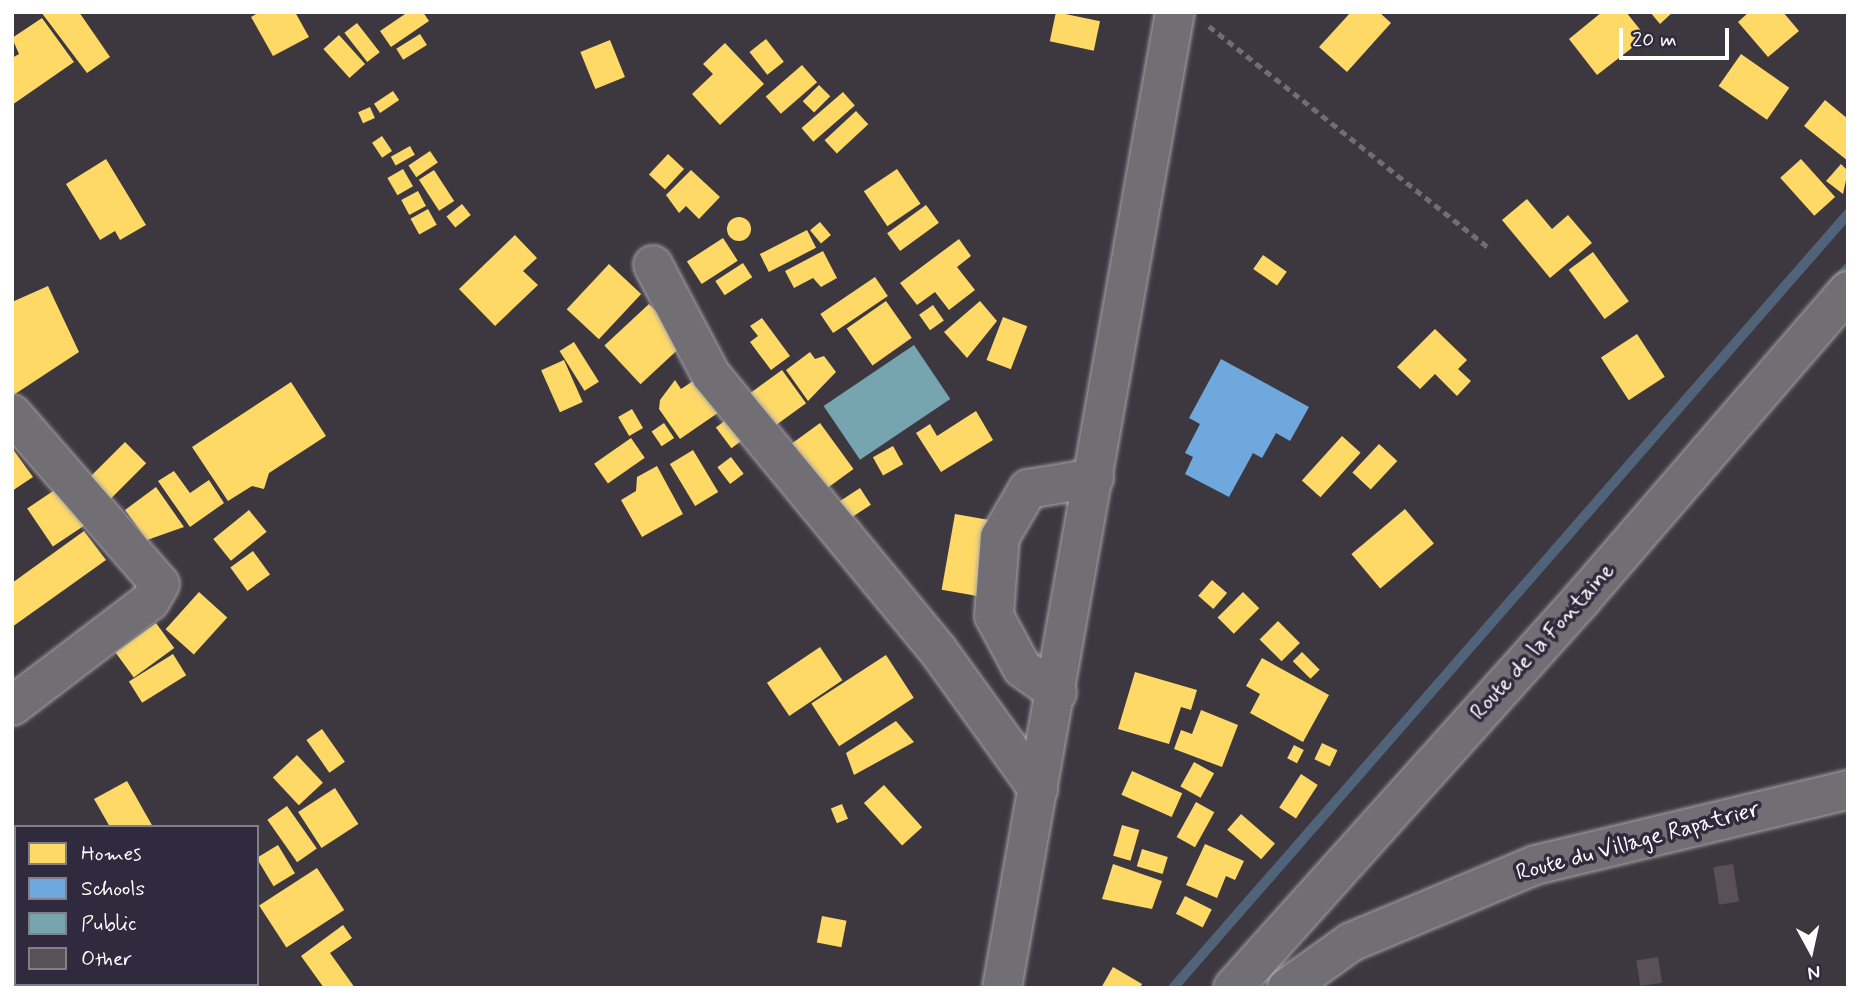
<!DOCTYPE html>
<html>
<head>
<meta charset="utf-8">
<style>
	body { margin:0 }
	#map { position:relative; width:1860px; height:1000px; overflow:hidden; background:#3d3840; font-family:Mynerve,sans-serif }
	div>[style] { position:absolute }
	.homes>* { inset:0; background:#ffd966; transform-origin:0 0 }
	.round { border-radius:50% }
	.schools>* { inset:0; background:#6fa8dc }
	.public>* { inset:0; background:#76a5af; transform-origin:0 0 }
	.stream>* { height:10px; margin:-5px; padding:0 5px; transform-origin:5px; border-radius:5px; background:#506378 }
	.building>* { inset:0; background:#585256; transform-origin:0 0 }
	.path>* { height:4.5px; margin-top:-2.25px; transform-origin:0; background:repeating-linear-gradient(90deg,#706e73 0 7px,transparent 0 12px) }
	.roads { filter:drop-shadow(0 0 2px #a8a5a9) drop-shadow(0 0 2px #a8a5a9) }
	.minor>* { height:38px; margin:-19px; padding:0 19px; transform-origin:19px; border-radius:19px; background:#716f74 }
	.major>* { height:38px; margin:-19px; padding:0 19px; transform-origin:19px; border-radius:19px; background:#716f74 }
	span { translate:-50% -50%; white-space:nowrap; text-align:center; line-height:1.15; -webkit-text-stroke:7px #2f2a3d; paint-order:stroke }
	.street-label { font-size:23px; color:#fff }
	.frame { position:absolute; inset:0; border:14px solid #fff; pointer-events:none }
	.legend { position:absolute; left:14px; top:825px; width:245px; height:161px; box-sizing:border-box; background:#2f2a3d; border:2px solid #827f8b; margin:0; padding:9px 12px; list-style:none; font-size:21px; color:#fff }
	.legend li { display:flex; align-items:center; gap:14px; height:35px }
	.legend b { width:35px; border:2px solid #827f8b }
	.north { position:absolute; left:1776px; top:916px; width:70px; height:70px; -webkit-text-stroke:5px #2f2a3d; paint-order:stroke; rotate:172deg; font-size:19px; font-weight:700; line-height:28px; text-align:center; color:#fff }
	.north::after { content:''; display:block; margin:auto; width:24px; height:32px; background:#fff; clip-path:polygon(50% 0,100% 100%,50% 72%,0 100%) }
	.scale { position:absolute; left:1619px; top:28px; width:110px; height:32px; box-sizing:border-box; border:4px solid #fff; border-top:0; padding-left:9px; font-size:21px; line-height:24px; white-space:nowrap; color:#fff; -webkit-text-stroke:5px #2f2a3d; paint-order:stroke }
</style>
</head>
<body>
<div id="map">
	<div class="homes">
		<i style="clip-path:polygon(41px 12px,79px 12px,110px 57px,87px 73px)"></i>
		<i style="clip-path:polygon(260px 12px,295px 12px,309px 37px,273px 56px,251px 17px)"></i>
		<i style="clip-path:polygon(408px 12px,423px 12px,429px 21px,391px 47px,380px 31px)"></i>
		<i style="left:1056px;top:12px;width:45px;height:30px;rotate:12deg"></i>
		<i style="clip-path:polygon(1351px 12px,1379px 12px,1391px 23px,1347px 72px,1319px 47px)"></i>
		<i style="clip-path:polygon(1602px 12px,1626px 12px,1646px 37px,1597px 75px,1569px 39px)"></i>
		<i style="clip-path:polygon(1650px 12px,1673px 12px,1660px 24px)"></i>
		<i style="clip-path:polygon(1749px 12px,1783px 12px,1799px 31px,1768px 57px,1738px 22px)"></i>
		<i style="clip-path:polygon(42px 18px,74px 62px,12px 105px,12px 58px,19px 54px,12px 38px)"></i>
		<i style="left:357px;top:23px;width:37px;height:16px;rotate:52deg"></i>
		<i style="left:420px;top:34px;width:13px;height:28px;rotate:58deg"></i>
		<i style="left:339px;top:35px;width:39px;height:21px;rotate:48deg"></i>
		<i style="left:766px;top:39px;width:29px;height:21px;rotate:52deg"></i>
		<i style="left:610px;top:40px;width:40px;height:32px;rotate:68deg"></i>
		<i style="clip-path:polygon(725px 43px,764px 84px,720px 125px,692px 94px,713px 74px,703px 64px)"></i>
		<i style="left:1741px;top:54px;width:59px;height:39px;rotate:35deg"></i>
		<i style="left:802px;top:65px;width:23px;height:48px;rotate:49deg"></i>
		<i style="left:819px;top:85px;width:16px;height:23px;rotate:45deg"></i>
		<i style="left:393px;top:91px;width:11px;height:23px;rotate:56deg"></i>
		<i style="left:843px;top:92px;width:18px;height:55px;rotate:49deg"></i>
		<i style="clip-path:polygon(1825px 100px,1848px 119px,1848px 161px,1804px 126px)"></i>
		<i style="left:370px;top:107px;width:12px;height:13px;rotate:66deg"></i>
		<i style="left:856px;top:111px;width:18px;height:43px;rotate:47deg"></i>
		<i style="left:382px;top:136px;width:18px;height:12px;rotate:56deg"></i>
		<i style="left:410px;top:146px;width:10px;height:22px;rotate:61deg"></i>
		<i style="left:430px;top:151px;width:14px;height:26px;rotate:56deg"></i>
		<i style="left:668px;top:154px;width:22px;height:28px;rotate:43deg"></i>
		<i style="clip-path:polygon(106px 159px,146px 225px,120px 240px,115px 231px,100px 240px,66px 184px)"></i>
		<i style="left:1801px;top:159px;width:51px;height:28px;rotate:48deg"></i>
		<i style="clip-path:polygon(1841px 164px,1848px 171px,1843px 194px,1826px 181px)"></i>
		<i style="left:403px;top:169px;width:20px;height:18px;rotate:60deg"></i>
		<i style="left:897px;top:169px;width:42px;height:40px;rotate:56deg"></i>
		<i style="left:434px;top:170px;width:37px;height:18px;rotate:57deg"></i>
		<i style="clip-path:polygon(691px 170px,720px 197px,699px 219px,686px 206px,679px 213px,666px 195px)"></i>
		<i style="left:418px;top:191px;width:17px;height:19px;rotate:62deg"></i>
		<i style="clip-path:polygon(1527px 199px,1552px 229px,1568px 215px,1592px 243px,1550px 278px,1502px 220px)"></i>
		<i style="left:462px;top:204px;width:14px;height:20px;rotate:51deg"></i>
		<i style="left:926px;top:205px;width:22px;height:48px;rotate:54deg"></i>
		<i style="left:428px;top:209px;width:18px;height:20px;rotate:61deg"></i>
		<i class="round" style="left:727px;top:217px;width:24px;height:24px"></i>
		<i style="left:820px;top:222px;width:17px;height:13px;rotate:50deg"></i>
		<i style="left:807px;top:230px;width:20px;height:53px;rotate:63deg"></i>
		<i style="clip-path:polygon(515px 235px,537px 258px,523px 271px,538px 285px,495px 326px,459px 289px)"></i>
		<i style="left:723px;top:238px;width:27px;height:43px;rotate:57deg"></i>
		<i style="clip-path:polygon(959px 239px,971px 256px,957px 267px,975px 290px,949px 310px,935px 292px,917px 305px,900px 283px)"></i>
		<i style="clip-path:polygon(823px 251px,837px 278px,821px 287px,813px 278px,794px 288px,785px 271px)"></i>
		<i style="left:1593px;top:252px;width:61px;height:30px;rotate:54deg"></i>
		<i style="left:1263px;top:255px;width:29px;height:17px;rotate:35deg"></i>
		<i style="left:743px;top:263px;width:17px;height:33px;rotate:57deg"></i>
		<i style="left:609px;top:264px;width:44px;height:62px;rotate:43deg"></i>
		<i style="left:875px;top:277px;width:23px;height:66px;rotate:56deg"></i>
		<i style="clip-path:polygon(48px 286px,79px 352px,12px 396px,12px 302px)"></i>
		<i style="left:886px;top:301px;width:45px;height:48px;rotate:55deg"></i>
		<i style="clip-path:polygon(980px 301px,997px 321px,967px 358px,944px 332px)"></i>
		<i style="left:649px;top:304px;width:53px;height:61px;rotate:47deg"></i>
		<i style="left:933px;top:305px;width:19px;height:17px;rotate:55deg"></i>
		<i style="left:1003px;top:317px;width:26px;height:46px;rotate:21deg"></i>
		<i style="clip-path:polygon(762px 318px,790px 356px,771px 370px,750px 342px,758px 336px,750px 326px)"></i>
		<i style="clip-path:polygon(1435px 329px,1467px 360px,1458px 369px,1471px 381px,1457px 396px,1435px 374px,1420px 389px,1397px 367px)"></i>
		<i style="left:1637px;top:334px;width:51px;height:43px;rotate:57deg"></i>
		<i style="left:574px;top:342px;width:47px;height:17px;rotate:58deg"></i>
		<i style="clip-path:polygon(810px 352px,815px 359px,824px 356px,836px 372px,808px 401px,786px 370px)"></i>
		<i style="left:564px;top:360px;width:46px;height:25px;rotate:66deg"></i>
		<i style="left:782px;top:370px;width:41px;height:47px;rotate:54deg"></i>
		<i style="clip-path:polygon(702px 375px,725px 408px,680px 439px,659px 409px,660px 400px,675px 380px,681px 389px)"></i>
		<i style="clip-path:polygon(291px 382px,326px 436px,269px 473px,264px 489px,252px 486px,228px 501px,192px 447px)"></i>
		<i style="left:632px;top:409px;width:22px;height:16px;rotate:60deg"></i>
		<i style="clip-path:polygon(976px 411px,993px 440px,941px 472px,916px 433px,930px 424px,937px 436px)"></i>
		<i style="left:731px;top:416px;width:26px;height:19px;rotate:53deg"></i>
		<i style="left:664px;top:423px;width:18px;height:15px;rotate:56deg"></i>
		<i style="left:820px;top:423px;width:57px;height:39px;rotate:54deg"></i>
		<i style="left:1342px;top:436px;width:25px;height:60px;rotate:42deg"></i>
		<i style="left:631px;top:438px;width:24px;height:45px;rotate:55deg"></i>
		<i style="left:125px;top:442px;width:30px;height:52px;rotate:45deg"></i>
		<i style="left:1379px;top:444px;width:25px;height:39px;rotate:43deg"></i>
		<i style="left:893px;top:446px;width:21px;height:23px;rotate:61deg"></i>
		<i style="clip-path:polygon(12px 448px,33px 477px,12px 491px)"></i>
		<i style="left:693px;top:450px;width:49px;height:27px;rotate:59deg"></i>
		<i style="left:731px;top:457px;width:21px;height:17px;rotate:53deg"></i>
		<i style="clip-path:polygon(657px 466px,683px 514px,642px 537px,621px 500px,636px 491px,637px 477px)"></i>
		<i style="clip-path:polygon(174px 471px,190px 493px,209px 480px,224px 503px,190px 527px,158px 481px)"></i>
		<i style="left:62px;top:485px;width:46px;height:42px;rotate:56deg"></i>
		<i style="clip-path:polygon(156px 487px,184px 527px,147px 540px,125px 510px)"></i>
		<i style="left:860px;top:488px;width:20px;height:26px;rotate:57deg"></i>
		<i style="left:1405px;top:509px;width:45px;height:70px;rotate:50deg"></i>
		<i style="left:249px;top:510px;width:28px;height:46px;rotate:51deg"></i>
		<i style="left:955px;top:514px;width:39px;height:77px;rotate:10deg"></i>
		<i style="clip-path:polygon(84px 531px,106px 560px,12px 627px,12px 583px)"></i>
		<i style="left:253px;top:551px;width:29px;height:28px;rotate:54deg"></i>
		<i style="left:1212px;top:580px;width:20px;height:21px;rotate:41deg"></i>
		<i style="left:199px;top:592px;width:38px;height:50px;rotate:42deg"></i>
		<i style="left:1243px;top:592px;width:23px;height:36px;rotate:45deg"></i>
		<i style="left:1278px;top:621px;width:31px;height:26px;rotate:45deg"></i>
		<i style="left:156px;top:623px;width:31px;height:50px;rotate:54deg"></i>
		<i style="left:820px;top:647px;width:40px;height:64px;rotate:56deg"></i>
		<i style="left:1302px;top:652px;width:25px;height:13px;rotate:45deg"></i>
		<i style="left:173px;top:654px;width:25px;height:52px;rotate:58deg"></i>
		<i style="left:886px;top:655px;width:51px;height:89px;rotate:57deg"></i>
		<i style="clip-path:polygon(1262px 658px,1329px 695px,1303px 742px,1250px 713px,1260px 694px,1246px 686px)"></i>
		<i style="clip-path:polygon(1135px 672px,1197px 690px,1191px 710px,1181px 707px,1169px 744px,1118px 729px)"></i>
		<i style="clip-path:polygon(1201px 710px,1238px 725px,1222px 767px,1174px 749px,1181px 730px,1192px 734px)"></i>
		<i style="clip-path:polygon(896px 721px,914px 742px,854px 775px,846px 753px)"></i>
		<i style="left:322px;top:729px;width:40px;height:19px;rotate:55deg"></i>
		<i style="left:1322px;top:743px;width:17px;height:18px;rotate:25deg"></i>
		<i style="left:1294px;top:745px;width:11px;height:15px;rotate:27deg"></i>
		<i style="left:297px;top:755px;width:38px;height:33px;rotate:47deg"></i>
		<i style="left:1194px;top:762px;width:23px;height:28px;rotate:29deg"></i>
		<i style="left:1132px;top:771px;width:55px;height:26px;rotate:24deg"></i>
		<i style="left:1301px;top:774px;width:20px;height:40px;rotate:33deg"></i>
		<i style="clip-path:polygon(127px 781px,153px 827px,110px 827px,94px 799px)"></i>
		<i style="left:884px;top:785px;width:57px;height:27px;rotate:48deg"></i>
		<i style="left:335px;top:788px;width:43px;height:44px;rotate:57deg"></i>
		<i style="left:1196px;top:802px;width:21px;height:40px;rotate:29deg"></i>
		<i style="left:842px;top:804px;width:16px;height:12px;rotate:68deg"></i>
		<i style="left:287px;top:806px;width:52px;height:24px;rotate:55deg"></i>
		<i style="left:1241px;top:814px;width:45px;height:21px;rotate:41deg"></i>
		<i style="left:1122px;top:825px;width:18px;height:32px;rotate:16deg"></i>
		<i style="clip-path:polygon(1205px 844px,1244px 861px,1235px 880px,1226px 876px,1217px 898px,1186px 885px)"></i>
		<i style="left:278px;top:845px;width:33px;height:25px;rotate:59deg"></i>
		<i style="left:1142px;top:849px;width:27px;height:18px;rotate:17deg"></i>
		<i style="clip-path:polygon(1113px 864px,1162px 881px,1152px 909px,1102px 899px)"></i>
		<i style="left:317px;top:868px;width:50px;height:69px;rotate:57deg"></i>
		<i style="left:1185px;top:896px;width:30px;height:20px;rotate:27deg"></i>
		<i style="left:822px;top:916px;width:25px;height:27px;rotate:11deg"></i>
		<i style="clip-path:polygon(343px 925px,352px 938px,330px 953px,355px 988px,324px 988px,301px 956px)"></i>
		<i style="left:16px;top:944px;width:39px;height:4px;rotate:90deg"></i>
		<i style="clip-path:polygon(1113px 967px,1142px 984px,1140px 988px,1101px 988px)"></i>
	</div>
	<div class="schools">
		<i style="clip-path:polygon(1221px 359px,1309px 407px,1290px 441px,1276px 433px,1262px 458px,1253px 453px,1229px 497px,1185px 474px,1193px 457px,1185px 453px,1200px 424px,1189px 418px)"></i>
	</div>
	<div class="public">
		<i style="left:914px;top:345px;width:65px;height:109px;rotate:56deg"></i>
	</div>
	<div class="stream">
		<i style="left:1834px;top:284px;width:21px;rotate:-49deg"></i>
		<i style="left:1173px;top:988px;width:1027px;rotate:-48.91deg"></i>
	</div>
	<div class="building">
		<i style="left:1733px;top:864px;width:38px;height:20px;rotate:81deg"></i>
		<i style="left:1658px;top:957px;width:26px;height:22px;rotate:81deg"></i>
	</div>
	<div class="path">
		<i style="left:1209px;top:26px;width:356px;rotate:38.4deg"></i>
	</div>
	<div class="roads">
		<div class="minor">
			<i style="left:653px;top:265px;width:124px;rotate:62.2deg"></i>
			<i style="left:711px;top:375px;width:355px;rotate:50.5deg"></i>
			<i style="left:937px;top:649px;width:173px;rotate:54.2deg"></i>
			<i style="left:12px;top:414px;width:225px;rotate:49deg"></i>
			<i style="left:160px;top:584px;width:20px;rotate:120deg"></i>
			<i style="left:150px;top:601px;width:173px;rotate:142.7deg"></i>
			<i style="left:1057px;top:693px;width:43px;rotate:-144.5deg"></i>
			<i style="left:1022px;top:668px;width:59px;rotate:-118.3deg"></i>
			<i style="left:994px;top:616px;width:79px;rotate:-85.7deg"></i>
			<i style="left:1000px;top:537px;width:56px;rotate:-59.7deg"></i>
			<i style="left:1028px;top:489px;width:67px;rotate:-9.5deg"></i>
			<i style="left:1233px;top:988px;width:523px;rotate:-48.1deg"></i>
			<i style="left:1582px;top:599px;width:407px;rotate:-49.2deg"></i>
			<i style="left:1287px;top:988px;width:79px;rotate:-35.7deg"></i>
			<i style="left:1351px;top:942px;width:199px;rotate:-22.7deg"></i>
			<i style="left:1535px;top:865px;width:322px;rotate:-13.5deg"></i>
		</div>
		<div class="major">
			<i style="left:1002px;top:988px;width:991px;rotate:-79.95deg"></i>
		</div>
	</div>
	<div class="street-label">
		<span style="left:1543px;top:642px;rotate:-48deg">Route de la Fontaine</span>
		<span style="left:1638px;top:842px;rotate:-15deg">Route du Village Rapatrier</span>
	</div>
	<div class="frame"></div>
	<ul class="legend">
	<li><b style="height:19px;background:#ffd966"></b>Homes</li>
	<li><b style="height:19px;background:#6fa8dc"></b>Schools</li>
	<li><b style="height:19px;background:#76a5af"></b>Public</li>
	<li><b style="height:19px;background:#585256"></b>Other</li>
	</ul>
	<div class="north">N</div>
	<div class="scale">20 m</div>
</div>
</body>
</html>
